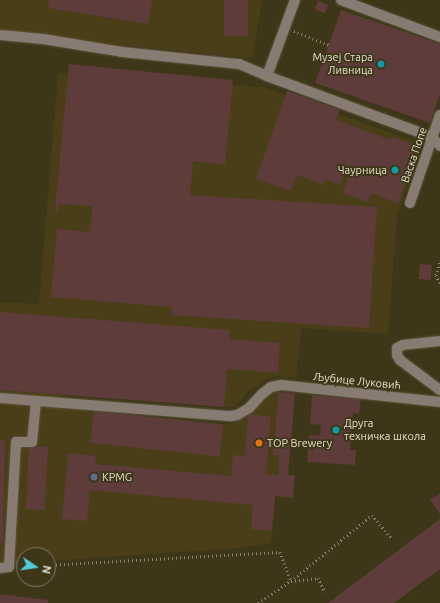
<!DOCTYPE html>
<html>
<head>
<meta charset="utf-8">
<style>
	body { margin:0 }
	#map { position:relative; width:440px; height:603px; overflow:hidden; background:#3e3618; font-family:Ubuntu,sans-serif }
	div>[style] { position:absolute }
	.built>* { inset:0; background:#4a3e18 }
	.building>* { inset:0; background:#5d3c3a; transform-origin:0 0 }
	.path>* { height:2.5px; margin-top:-1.25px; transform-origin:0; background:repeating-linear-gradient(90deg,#8b856d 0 1px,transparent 0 4px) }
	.roads { filter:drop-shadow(0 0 1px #5c5439) drop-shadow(0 0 1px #5c5439) }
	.minor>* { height:10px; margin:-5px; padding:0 5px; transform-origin:5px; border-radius:5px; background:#887b71 }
	.dots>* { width:11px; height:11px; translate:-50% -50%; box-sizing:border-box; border:2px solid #3e3618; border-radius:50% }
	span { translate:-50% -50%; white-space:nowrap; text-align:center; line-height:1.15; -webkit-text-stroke:3.5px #3e3618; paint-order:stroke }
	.poi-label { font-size:11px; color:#e3decd }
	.right { translate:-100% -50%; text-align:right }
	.left { translate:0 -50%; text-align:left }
	.street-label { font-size:11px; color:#e3decd }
	.north { position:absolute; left:16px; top:547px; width:40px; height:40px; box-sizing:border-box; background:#3e3618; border:1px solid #807960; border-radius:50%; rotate:103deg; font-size:11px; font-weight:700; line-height:16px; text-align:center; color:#e3decd }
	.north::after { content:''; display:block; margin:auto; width:14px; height:18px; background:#53cbdb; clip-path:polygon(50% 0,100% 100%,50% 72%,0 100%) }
</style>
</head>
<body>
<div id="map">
	<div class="built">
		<i style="clip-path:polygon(0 0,262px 0,253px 58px,0 33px)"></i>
		<i style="clip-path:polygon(58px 73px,263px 87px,422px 144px,397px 215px,388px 334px,301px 328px,296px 378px,275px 376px,266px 380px,249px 391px,234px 407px,65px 395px,64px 409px,223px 424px,234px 423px,248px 414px,266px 397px,279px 392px,295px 394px,289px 457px,279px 456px,271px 543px,239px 548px,48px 561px,48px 555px,24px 555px,24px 564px,0 563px,0 302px,39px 304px)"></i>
	</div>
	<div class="building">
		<i style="clip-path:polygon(49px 0,152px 0,148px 24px,48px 8px)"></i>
		<i style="left:224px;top:0;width:24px;height:36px"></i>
		<i style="left:318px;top:1px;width:11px;height:9px;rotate:22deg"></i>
		<i style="clip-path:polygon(341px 10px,440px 44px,440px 94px,430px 123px,315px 83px)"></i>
		<i style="clip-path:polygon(69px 64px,233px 80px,225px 165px,193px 161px,190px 195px,377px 207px,369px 328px,172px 315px,172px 307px,51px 297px,57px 229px,90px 232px,92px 206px,59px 204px,58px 211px,55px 210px)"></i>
		<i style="clip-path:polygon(287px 91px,340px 110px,336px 120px,390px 140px,392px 137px,418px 146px,398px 203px,371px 193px,368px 202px,343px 193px,350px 173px,345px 171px,340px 185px,325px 180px,323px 185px,297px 175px,291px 191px,256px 179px)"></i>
		<i style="left:420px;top:264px;width:12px;height:15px;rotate:5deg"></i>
		<i style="clip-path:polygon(0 312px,230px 330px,229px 339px,280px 343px,278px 373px,227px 369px,224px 407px,0 390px)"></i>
		<i style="clip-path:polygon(279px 392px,295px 394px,288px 475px,295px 475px,293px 498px,275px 496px,272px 531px,251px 529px,253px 505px,90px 490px,87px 521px,62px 519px,68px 453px,96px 456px,95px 464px,231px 476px,233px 455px,245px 456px,248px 414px,271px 417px,266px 474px,278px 475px,279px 456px,273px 455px)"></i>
		<i style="clip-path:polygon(312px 395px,361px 399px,359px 414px,353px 413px,350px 450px,356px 450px,355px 465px,307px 462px,309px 435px,320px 436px,321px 425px,310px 424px)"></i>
		<i style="left:94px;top:411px;width:130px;height:32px;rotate:6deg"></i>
		<i style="clip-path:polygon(0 440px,5px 440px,3px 543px,0 543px)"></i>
		<i style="left:29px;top:446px;width:19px;height:63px;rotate:3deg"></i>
		<i style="clip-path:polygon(440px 493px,440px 514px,430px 500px)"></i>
		<i style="clip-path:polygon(440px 519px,440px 569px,394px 603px,328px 603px)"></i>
		<i style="clip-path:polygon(0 594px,48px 600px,48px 603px,0 603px)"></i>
	</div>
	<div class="path">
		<i style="left:294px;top:31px;width:38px;rotate:22deg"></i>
		<i style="left:440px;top:263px;width:13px;rotate:108deg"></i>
		<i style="left:436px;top:275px;width:9px;rotate:63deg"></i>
		<i style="left:48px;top:565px;width:232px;rotate:-3.2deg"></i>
		<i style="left:280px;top:552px;width:31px;rotate:69deg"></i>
		<i style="left:291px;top:581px;width:27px;rotate:-6deg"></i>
		<i style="left:318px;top:578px;width:16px;rotate:63deg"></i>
		<i style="left:258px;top:603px;width:40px;rotate:-34deg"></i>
		<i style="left:291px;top:581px;width:104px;rotate:-39.2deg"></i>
		<i style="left:372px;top:515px;width:31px;rotate:50deg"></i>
	</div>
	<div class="roads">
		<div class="minor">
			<i style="left:341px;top:0;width:106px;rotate:20.5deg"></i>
			<i style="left:0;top:35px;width:43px;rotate:5.3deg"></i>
			<i style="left:43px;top:39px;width:80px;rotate:9.3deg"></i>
			<i style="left:122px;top:52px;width:118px;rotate:5.9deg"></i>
			<i style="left:239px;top:64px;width:30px;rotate:23deg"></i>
			<i style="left:267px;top:76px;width:176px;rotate:20.3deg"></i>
			<i style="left:432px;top:137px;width:12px;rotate:48deg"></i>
			<i style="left:267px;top:76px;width:81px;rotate:-69.8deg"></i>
			<i style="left:410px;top:203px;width:93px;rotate:-71.2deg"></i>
			<i style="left:440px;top:341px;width:37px;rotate:174deg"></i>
			<i style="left:403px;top:345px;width:7px;rotate:153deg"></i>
			<i style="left:397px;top:348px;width:7px;rotate:90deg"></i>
			<i style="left:397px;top:355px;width:6px;rotate:59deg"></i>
			<i style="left:400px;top:360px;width:50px;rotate:36.9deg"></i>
			<i style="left:0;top:398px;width:232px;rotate:4.5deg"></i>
			<i style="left:231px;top:416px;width:6px;rotate:-9deg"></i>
			<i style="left:237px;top:415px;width:14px;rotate:-30deg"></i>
			<i style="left:249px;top:408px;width:19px;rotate:-47deg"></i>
			<i style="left:262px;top:394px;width:11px;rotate:-38deg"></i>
			<i style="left:271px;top:387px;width:10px;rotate:-11deg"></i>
			<i style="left:281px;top:385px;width:160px;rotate:6.1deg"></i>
			<i style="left:0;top:568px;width:9px;rotate:-6deg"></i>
			<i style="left:9px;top:567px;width:125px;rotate:-86.8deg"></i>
			<i style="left:16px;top:442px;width:16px"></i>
			<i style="left:32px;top:442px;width:41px;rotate:-84.4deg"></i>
		</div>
	</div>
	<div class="dots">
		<i style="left:381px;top:64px;background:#0f9aa8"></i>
		<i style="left:395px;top:170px;background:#0f9aa8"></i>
		<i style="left:336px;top:430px;background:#0f9aa8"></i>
		<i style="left:259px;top:443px;background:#e8710a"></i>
		<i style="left:94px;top:477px;background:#5c6f8a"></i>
	</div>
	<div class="poi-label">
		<span class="right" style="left:373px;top:64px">Музеј Стара<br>Ливница</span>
		<span class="right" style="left:387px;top:170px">Чаурница</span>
		<span class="left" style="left:344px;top:430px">Друга<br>техничка школа</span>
		<span class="left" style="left:267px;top:443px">TOP Brewery</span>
		<span class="left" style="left:102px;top:477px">KPMG</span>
	</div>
	<div class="street-label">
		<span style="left:414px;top:155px;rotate:-71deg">Васка Попе</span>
		<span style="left:357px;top:381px;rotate:6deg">Љубице Луковић</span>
	</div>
	<div class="north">N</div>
</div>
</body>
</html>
